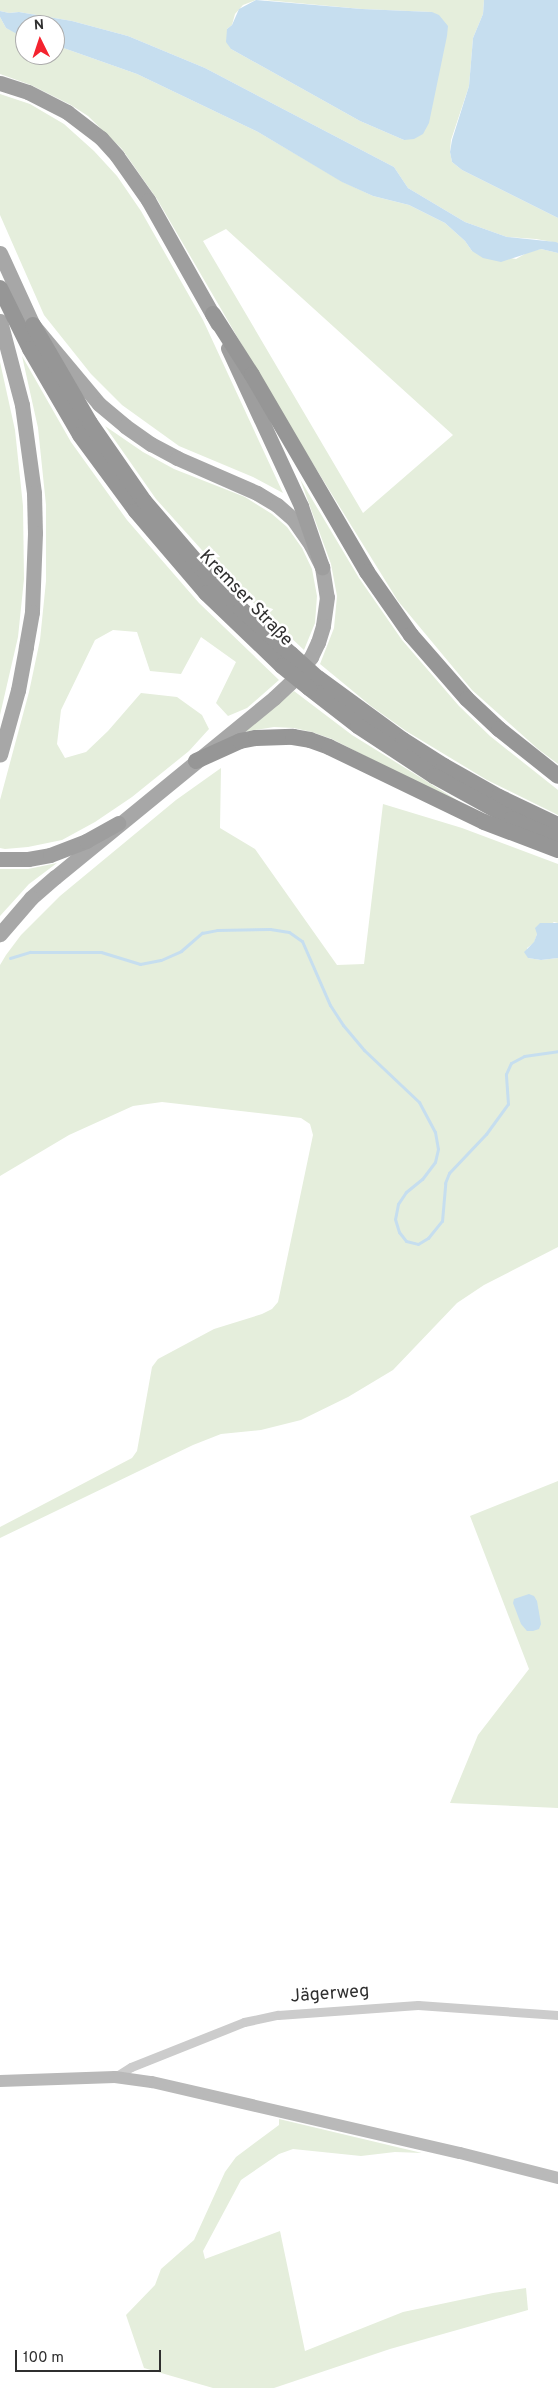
<!DOCTYPE html>
<html>
<head>
<meta charset="utf-8">
<style>
	body { margin:0 }
	#map { position:relative; width:558px; height:2388px; overflow:hidden; background:#fff; font-family:Overpass,sans-serif }
	div>[style] { position:absolute }
	.green>* { inset:0; background:#e5eedc }
	.water>* { inset:0; background:#c6deef }
	.stream>* { height:3px; margin:-1.5px; padding:0 1.5px; transform-origin:1.5px; border-radius:1.5px; background:#c6deef }
	.minor>* { height:9px; margin:-4.5px; padding:0 4.5px; transform-origin:4.5px; border-radius:4.5px; background:#ccc }
	.secondary>* { height:12px; margin:-6px; padding:0 6px; transform-origin:6px; border-radius:6px; background:#b9b9b9 }
	.primary>* { height:15px; margin:-7.5px; padding:0 7.5px; transform-origin:7.5px; border-radius:7.5px; background:#a7a7a7 }
	.trunk>* { height:15px; margin:-7.5px; padding:0 7.5px; transform-origin:7.5px; border-radius:7.5px; background:#9e9e9e }
	.motorway>* { height:16px; margin:-8px; padding:0 8px; transform-origin:8px; border-radius:8px; background:#969696 }
	.motorway-bridge>* { height:16px; margin:-8px; padding:0 8px; transform-origin:8px; border-radius:8px; background:#969696 }
	span { translate:-50% -50%; white-space:nowrap; text-align:center; line-height:1.15; -webkit-text-stroke:5px #fff; paint-order:stroke }
	.street-label { font-size:18px; color:#2f2f2f }
	.north { position:absolute; left:15px; top:15px; width:50px; height:50px; box-sizing:border-box; background:#fff; border:1px solid #acacac; border-radius:50%; rotate:356deg; font-size:14px; font-weight:700; line-height:20px; text-align:center; color:#2f2f2f }
	.north::after { content:''; display:block; margin:auto; width:18px; height:22px; background:#f4232f; clip-path:polygon(50% 0,100% 100%,50% 72%,0 100%) }
	.scale { position:absolute; left:15px; top:2350px; width:146px; height:22px; box-sizing:border-box; border:2px solid #2f2f2f; border-top:0; padding-left:6px; font-size:15px; line-height:18px; white-space:nowrap; color:#2f2f2f; -webkit-text-stroke:4px #fff; paint-order:stroke }
</style>
</head>
<body>
<div id="map">
	<div class="green">
		<i style="clip-path:polygon(0 0,256px 0,243px 5px,235px 14px,232px 25px,227px 29px,231px 49px,360px 121px,404px 140px,432px 12px,362px 9px,264px 0,484px 0,483px 14px,473px 38px,469px 86px,451px 140px,450px 152px,452px 162px,462px 170px,558px 218px,558px 243px,536px 239px,507px 237px,465px 222px,408px 188px,394px 167px,205px 68px,128px 36px,72px 21px,19px 12px,9px 13px,0 11px)"></i>
		<i style="clip-path:polygon(evenodd,0 17px,6px 28px,25px 37px,25px 55px,55px 55px,55px 45px,137px 74px,258px 132px,343px 182px,373px 196px,409px 205px,445px 223px,465px 241px,472px 251px,516px 259px,530px 251px,541px 249px,558px 253px,558px 764px,538px 749px,472px 690px,398px 601px,284px 417px,157px 199px,122px 149px,88px 116px,71px 105px,31px 85px,0 74px,0 17px,226px 229px,453px 435px,363px 513px,203px 241px,226px 229px)"></i>
		<i style="clip-path:polygon(0 94px,30px 104px,64px 124px,94px 151px,117px 176px,141px 211px,203px 320px,283px 493px,253px 477px,179px 446px,122px 405px,91px 374px,44px 315px,0 215px)"></i>
		<i style="clip-path:polygon(22px 356px,71px 442px,127px 520px,199px 603px,279px 680px,247px 708px,228px 716px,216px 703px,236px 662px,201px 637px,181px 674px,150px 671px,137px 632px,113px 630px,95px 640px,61px 710px,57px 744px,65px 758px,86px 752px,108px 731px,141px 693px,177px 697px,202px 715px,209px 729px,189px 751px,132px 797px,95px 822px,62px 840px,28px 847px,5px 849px,0 848px,0 800px,29px 692px,40px 640px,46px 581px,46px 505px,38px 428px)"></i>
		<i style="clip-path:polygon(0 362px,15px 430px,23px 506px,24px 579px,18px 637px,0 715px)"></i>
		<i style="clip-path:polygon(105px 426px,143px 452px,174px 469px,245px 497px,272px 514px,287px 527px,302px 548px,312px 569px,317px 596px,315px 623px,304px 650px,227px 578px,156px 499px)"></i>
		<i style="clip-path:polygon(300px 479px,359px 578px,402px 640px,459px 706px,490px 736px,558px 790px,558px 815px,487px 780px,406px 731px,371px 706px,320px 664px,334px 628px,337px 596px,331px 564px)"></i>
		<i style="clip-path:polygon(294px 691px,352px 735px,468px 807px,437px 793px,332px 739px,312px 732px,294px 728px,274px 727px,242px 732px)"></i>
		<i style="clip-path:polygon(221px 768px,220px 828px,255px 849px,337px 965px,364px 964px,383px 804px,462px 828px,558px 864px,558px 923px,554px 922px,537px 934px,534px 943px,527px 948px,528px 958px,541px 960px,558px 958px,558px 1247px,484px 1285px,457px 1303px,393px 1370px,348px 1397px,301px 1420px,261px 1430px,221px 1434px,193px 1445px,0 1538px,0 1527px,132px 1458px,137px 1451px,152px 1367px,158px 1359px,214px 1329px,262px 1314px,272px 1309px,278px 1302px,313px 1135px,310px 1124px,301px 1118px,162px 1102px,133px 1106px,69px 1135px,0 1176px,0 965px,6px 955px,21px 935px,60px 896px,176px 800px)"></i>
		<i style="clip-path:polygon(57px 863px,29px 884px,0 916px,0 869px,28px 869px)"></i>
		<i style="clip-path:polygon(558px 1481px,558px 1808px,450px 1803px,478px 1735px,529px 1669px,470px 1516px)"></i>
		<i style="clip-path:polygon(279px 2119px,422px 2153px,395px 2152px,361px 2156px,293px 2149px,279px 2154px,241px 2180px,203px 2251px,205px 2259px,280px 2231px,305px 2351px,403px 2312px,493px 2293px,526px 2288px,528px 2310px,390px 2349px,274px 2388px,213px 2388px,144px 2368px,126px 2315px,155px 2285px,161px 2269px,194px 2240px,225px 2172px,236px 2157px,279px 2125px)"></i>
	</div>
	<div class="water">
		<i style="clip-path:polygon(256px 0,362px 9px,432px 12px,439px 15px,448px 26px,447px 36px,429px 123px,423px 134px,414px 139px,404px 140px,360px 121px,231px 49px,226px 42px,227px 29px,232px 25px,239px 9px)"></i>
		<i style="clip-path:polygon(484px 0,558px 0,558px 218px,462px 170px,452px 162px,450px 152px,452px 140px,469px 86px,473px 38px,483px 14px)"></i>
		<i style="clip-path:polygon(0 11px,9px 13px,19px 12px,72px 21px,128px 36px,205px 68px,394px 167px,408px 188px,465px 222px,507px 237px,556px 242px,558px 243px,558px 253px,541px 249px,501px 262px,483px 258px,472px 251px,465px 241px,445px 223px,409px 205px,373px 196px,342px 182px,258px 132px,137px 74px,55px 45px,55px 25px,25px 25px,25px 37px,17px 34px,6px 28px,0 17px)"></i>
		<i style="clip-path:polygon(540px 923px,558px 923px,558px 958px,541px 960px,528px 958px,524px 952px,534px 942px,537px 934px,535px 928px)"></i>
		<i style="clip-path:polygon(529px 1594px,534px 1596px,537px 1601px,541px 1624px,539px 1629px,533px 1631px,527px 1631px,521px 1624px,513px 1603px,514px 1599px)"></i>
	</div>
	<div class="stream">
		<i style="left:10px;top:958px;width:21px;rotate:-17deg"></i>
		<i style="left:30px;top:952px;width:71px"></i>
		<i style="left:101px;top:952px;width:41px;rotate:17.1deg"></i>
		<i style="left:140px;top:964px;width:21px;rotate:-11deg"></i>
		<i style="left:161px;top:960px;width:22px;rotate:-24deg"></i>
		<i style="left:181px;top:951px;width:28px;rotate:-41deg"></i>
		<i style="left:202px;top:933px;width:15px;rotate:-11deg"></i>
		<i style="left:217px;top:930px;width:53px;rotate:-1.1deg"></i>
		<i style="left:270px;top:929px;width:19px;rotate:9deg"></i>
		<i style="left:289px;top:932px;width:16px;rotate:35deg"></i>
		<i style="left:302px;top:941px;width:70px;rotate:66.4deg"></i>
		<i style="left:330px;top:1005px;width:24px;rotate:57deg"></i>
		<i style="left:343px;top:1025px;width:33px;rotate:50deg"></i>
		<i style="left:364px;top:1050px;width:76px;rotate:43.4deg"></i>
		<i style="left:419px;top:1102px;width:34px;rotate:62deg"></i>
		<i style="left:435px;top:1132px;width:17px;rotate:80deg"></i>
		<i style="left:438px;top:1149px;width:13px;rotate:103deg"></i>
		<i style="left:435px;top:1162px;width:21px;rotate:127deg"></i>
		<i style="left:422px;top:1179px;width:21px;rotate:141deg"></i>
		<i style="left:406px;top:1192px;width:14px;rotate:124deg"></i>
		<i style="left:398px;top:1204px;width:15px;rotate:101deg"></i>
		<i style="left:395px;top:1219px;width:14px;rotate:73deg"></i>
		<i style="left:399px;top:1232px;width:11px;rotate:52deg"></i>
		<i style="left:406px;top:1241px;width:12px;rotate:14deg"></i>
		<i style="left:418px;top:1244px;width:12px;rotate:-31deg"></i>
		<i style="left:428px;top:1238px;width:22px;rotate:-51deg"></i>
		<i style="left:442px;top:1221px;width:38px;rotate:-85deg"></i>
		<i style="left:445px;top:1183px;width:11px;rotate:-68deg"></i>
		<i style="left:449px;top:1173px;width:54px;rotate:-46.5deg"></i>
		<i style="left:486px;top:1134px;width:37px;rotate:-54deg"></i>
		<i style="left:508px;top:1104px;width:30px;rotate:-94deg"></i>
		<i style="left:506px;top:1074px;width:12px;rotate:-66deg"></i>
		<i style="left:511px;top:1063px;width:15px;rotate:-28deg"></i>
		<i style="left:524px;top:1056px;width:34px;rotate:-8deg"></i>
	</div>
	<div class="minor">
		<i style="left:115px;top:2077px;width:19px;rotate:-32deg"></i>
		<i style="left:131px;top:2067px;width:122px;rotate:-21.7deg"></i>
		<i style="left:244px;top:2022px;width:35px;rotate:-12deg"></i>
		<i style="left:278px;top:2015px;width:140px;rotate:-4.1deg"></i>
		<i style="left:418px;top:2005px;width:140px;rotate:4.1deg"></i>
	</div>
	<div class="secondary">
		<i style="left:0;top:2081px;width:115px;rotate:-2deg"></i>
		<i style="left:115px;top:2077px;width:37px;rotate:8deg"></i>
		<i style="left:152px;top:2082px;width:316px;rotate:13deg"></i>
		<i style="left:460px;top:2153px;width:101px;rotate:14.3deg"></i>
	</div>
	<div class="primary">
		<i style="left:0;top:253px;width:79px;rotate:65.4deg"></i>
		<i style="left:33px;top:325px;width:103px;rotate:50.1deg"></i>
		<i style="left:99px;top:404px;width:34px;rotate:40deg"></i>
		<i style="left:125px;top:426px;width:32px;rotate:35deg"></i>
		<i style="left:151px;top:444px;width:30px;rotate:28deg"></i>
		<i style="left:177px;top:458px;width:87px;rotate:23.6deg"></i>
		<i style="left:257px;top:493px;width:23px;rotate:31deg"></i>
		<i style="left:277px;top:505px;width:21px;rotate:41deg"></i>
		<i style="left:293px;top:519px;width:32px;rotate:55deg"></i>
		<i style="left:311px;top:545px;width:25px;rotate:63deg"></i>
		<i style="left:322px;top:567px;width:30px;rotate:81deg"></i>
		<i style="left:327px;top:597px;width:29px;rotate:98deg"></i>
		<i style="left:323px;top:626px;width:17px;rotate:107deg"></i>
		<i style="left:318px;top:642px;width:17px;rotate:115deg"></i>
		<i style="left:311px;top:657px;width:32px;rotate:129deg"></i>
		<i style="left:291px;top:682px;width:23px;rotate:137deg"></i>
		<i style="left:274px;top:698px;width:283px;rotate:140.7deg"></i>
		<i style="left:55px;top:877px;width:32px;rotate:139deg"></i>
		<i style="left:31px;top:898px;width:48px;rotate:130.7deg"></i>
		<i style="left:0;top:321px;width:87px;rotate:75.3deg"></i>
		<i style="left:22px;top:405px;width:89px;rotate:82.2deg"></i>
		<i style="left:34px;top:493px;width:40px;rotate:88.6deg"></i>
		<i style="left:35px;top:533px;width:79px;rotate:92.2deg"></i>
		<i style="left:32px;top:612px;width:36px;rotate:100deg"></i>
		<i style="left:26px;top:647px;width:44px;rotate:100.5deg"></i>
		<i style="left:18px;top:690px;width:67px;rotate:105.5deg"></i>
	</div>
	<div class="trunk">
		<i style="left:0;top:83px;width:29px;rotate:18deg"></i>
		<i style="left:28px;top:92px;width:44px;rotate:27.1deg"></i>
		<i style="left:67px;top:112px;width:43px;rotate:37.4deg"></i>
		<i style="left:101px;top:138px;width:24px;rotate:48deg"></i>
		<i style="left:117px;top:156px;width:54px;rotate:54.8deg"></i>
		<i style="left:148px;top:200px;width:142px;rotate:60.6deg"></i>
		<i style="left:228px;top:348px;width:174px;rotate:65.2deg"></i>
		<i style="left:301px;top:506px;width:65px;rotate:71deg"></i>
		<i style="left:0;top:859px;width:28px"></i>
		<i style="left:28px;top:859px;width:22px;rotate:-10deg"></i>
		<i style="left:50px;top:855px;width:39px;rotate:-21deg"></i>
		<i style="left:86px;top:841px;width:37px;rotate:-29deg"></i>
	</div>
	<div class="motorway">
		<i style="left:0;top:288px;width:68px;rotate:63.8deg"></i>
		<i style="left:30px;top:349px;width:99px;rotate:59.8deg"></i>
		<i style="left:80px;top:435px;width:94px;rotate:53.6deg"></i>
		<i style="left:136px;top:511px;width:108px;rotate:49.5deg"></i>
		<i style="left:206px;top:593px;width:105px;rotate:43.8deg"></i>
		<i style="left:213px;top:314px;width:72px;rotate:57.4deg"></i>
		<i style="left:252px;top:375px;width:228px;rotate:59.7deg"></i>
		<i style="left:367px;top:572px;width:77px;rotate:55.1deg"></i>
		<i style="left:411px;top:635px;width:85px;rotate:48.8deg"></i>
		<i style="left:467px;top:699px;width:44px;rotate:43.2deg"></i>
		<i style="left:499px;top:729px;width:75px;rotate:38.5deg"></i>
		<i style="left:33px;top:325px;width:113px;rotate:59.8deg"></i>
		<i style="left:90px;top:423px;width:95px;rotate:55.3deg"></i>
		<i style="left:144px;top:501px;width:94px;rotate:49.3deg"></i>
		<i style="left:205px;top:572px;width:52px;rotate:45.8deg"></i>
		<i style="left:241px;top:609px;width:67px;rotate:42deg"></i>
		<i style="left:318px;top:678px;width:105px;rotate:36.1deg"></i>
		<i style="left:403px;top:740px;width:49px;rotate:32.4deg"></i>
		<i style="left:444px;top:766px;width:63px;rotate:29.4deg"></i>
		<i style="left:499px;top:797px;width:65px;rotate:25.4deg"></i>
		<i style="left:309px;top:688px;width:62px;rotate:37.8deg"></i>
		<i style="left:358px;top:726px;width:91px;rotate:33.3deg"></i>
		<i style="left:434px;top:776px;width:89px;rotate:28.9deg"></i>
		<i style="left:512px;top:819px;width:51px;rotate:24.5deg"></i>
		<i style="left:196px;top:761px;width:48px;rotate:-24.4deg"></i>
		<i style="left:240px;top:741px;width:16px;rotate:-11deg"></i>
		<i style="left:256px;top:738px;width:37px;rotate:-2deg"></i>
		<i style="left:293px;top:737px;width:17px;rotate:10deg"></i>
		<i style="left:310px;top:740px;width:20px;rotate:20deg"></i>
		<i style="left:329px;top:747px;width:172px;rotate:25.8deg"></i>
		<i style="left:484px;top:822px;width:79px;rotate:20.7deg"></i>
	</div>
	<div class="motorway-bridge">
		<i style="left:291px;top:654px;width:36px;rotate:42deg"></i>
		<i style="left:282px;top:666px;width:35px;rotate:39deg"></i>
	</div>
	<div class="street-label">
		<span style="left:245px;top:599px;rotate:46deg">Kremser Straße</span>
		<span style="left:330px;top:1995px;rotate:-4deg">Jägerweg</span>
	</div>
	<div class="north">N</div>
	<div class="scale">100 m</div>
</div>
</body>
</html>
